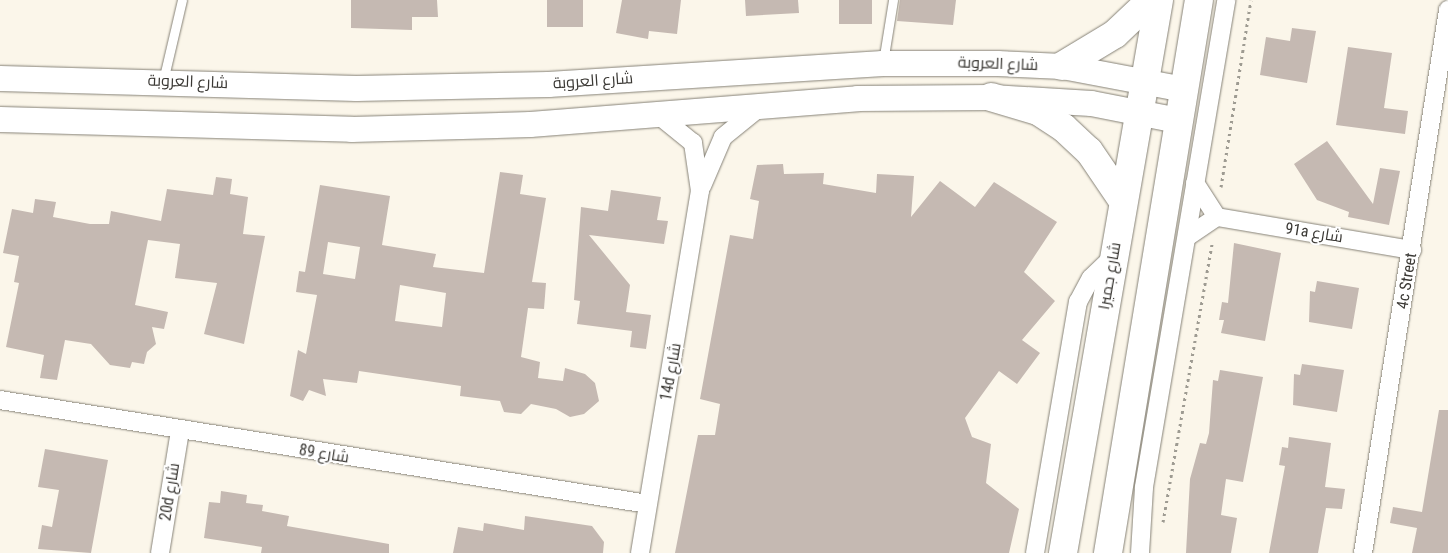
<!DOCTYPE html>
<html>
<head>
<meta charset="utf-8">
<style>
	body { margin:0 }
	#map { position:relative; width:1448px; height:553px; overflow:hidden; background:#fbf6ea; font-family:"Roboto Condensed",Cairo,sans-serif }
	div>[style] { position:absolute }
	.building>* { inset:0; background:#c5b9b2; transform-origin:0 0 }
	.path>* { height:3px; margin-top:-1.5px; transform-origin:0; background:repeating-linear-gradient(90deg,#9e9b92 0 2.5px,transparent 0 6.5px) }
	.roads { filter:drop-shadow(0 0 1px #868277) drop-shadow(0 0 1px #868277) }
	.lane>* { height:9px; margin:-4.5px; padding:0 4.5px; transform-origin:4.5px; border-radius:4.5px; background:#fff }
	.street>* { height:18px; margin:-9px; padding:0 9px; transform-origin:9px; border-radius:9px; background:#fff }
	.secondary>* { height:25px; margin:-12.5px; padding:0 12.5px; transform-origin:12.5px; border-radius:12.5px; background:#fff }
	.primary>* { height:28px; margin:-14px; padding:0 14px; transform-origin:14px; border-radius:14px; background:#fff }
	span { translate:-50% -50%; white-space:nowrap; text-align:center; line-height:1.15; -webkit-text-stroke:4px #fff; paint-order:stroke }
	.street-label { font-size:16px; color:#3b3935 }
</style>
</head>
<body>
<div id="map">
	<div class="building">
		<i style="clip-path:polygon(351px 0,437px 0,438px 17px,412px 17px,412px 30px,351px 28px)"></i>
		<i style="left:547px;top:0;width:36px;height:27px"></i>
		<i style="clip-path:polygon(622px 0,681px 0,677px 34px,649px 31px,648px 39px,616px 33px)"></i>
		<i style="clip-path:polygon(745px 0,798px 0,799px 13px,746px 16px)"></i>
		<i style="left:839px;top:0;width:33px;height:24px"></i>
		<i style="clip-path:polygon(900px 0,956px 0,953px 25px,897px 21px)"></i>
		<i style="clip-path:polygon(1292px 28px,1316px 31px,1307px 83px,1260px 75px,1266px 37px,1290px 41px)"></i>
		<i style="clip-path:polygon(1348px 47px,1392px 53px,1384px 108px,1408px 111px,1405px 134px,1336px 125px)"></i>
		<i style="clip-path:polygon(1327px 141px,1373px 204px,1380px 168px,1400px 171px,1389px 225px,1348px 217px,1349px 212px,1317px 200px,1294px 164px)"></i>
		<i style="clip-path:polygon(783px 164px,784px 174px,824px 173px,823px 184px,876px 193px,877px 174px,914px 176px,911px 217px,940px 181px,975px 207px,994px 182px,1057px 222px,1024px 272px,1055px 301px,1022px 340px,1040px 353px,1017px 384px,999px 371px,965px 418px,972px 437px,991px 444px,986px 483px,1019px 509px,1009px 553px,675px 553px,698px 435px,715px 435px,720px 404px,700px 399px,730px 235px,753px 239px,759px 201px,750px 199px,757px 165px)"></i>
		<i style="clip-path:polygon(evenodd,500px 172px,523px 175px,520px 194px,546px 198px,532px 282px,546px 283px,544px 309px,528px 308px,521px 357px,540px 362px,538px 378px,563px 381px,565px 368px,585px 374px,595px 383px,599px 401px,584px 414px,570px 417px,556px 409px,531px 404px,521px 414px,504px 412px,500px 401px,460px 396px,461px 386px,359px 371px,357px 383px,323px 379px,326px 396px,309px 390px,303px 401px,290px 396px,298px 350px,306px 354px,317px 295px,296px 292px,299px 271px,305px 272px,320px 185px,390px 196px,382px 245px,436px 254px,433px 267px,484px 273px,500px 172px,328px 242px,360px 247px,355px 279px,323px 274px,328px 242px,500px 172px,400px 285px,446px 293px,442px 327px,395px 321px,400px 285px)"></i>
		<i style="clip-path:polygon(216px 177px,232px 179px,230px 194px,248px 197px,243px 234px,265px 236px,244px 344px,204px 334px,217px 283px,175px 278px,180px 244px,148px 240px,135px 305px,168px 312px,164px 329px,152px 327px,156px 344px,147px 352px,144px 364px,132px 362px,130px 368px,110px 365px,91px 344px,65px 340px,57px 380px,40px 378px,44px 355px,6px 347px,19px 283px,14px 282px,19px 256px,3px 253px,12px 209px,33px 213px,35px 199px,56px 202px,53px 217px,90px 224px,109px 224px,111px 211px,161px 221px,167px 189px,213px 195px)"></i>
		<i style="clip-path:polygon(611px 190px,661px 197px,657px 220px,668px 221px,664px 244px,589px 235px,630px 285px,626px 312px,651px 315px,646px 349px,630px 347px,632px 331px,577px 324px,580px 301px,574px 300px,581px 207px,608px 211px)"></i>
		<i style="clip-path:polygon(1234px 243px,1281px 253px,1265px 341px,1221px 333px,1224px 320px,1219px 320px,1222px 302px,1228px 303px)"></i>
		<i style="clip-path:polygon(1317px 281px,1359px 288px,1352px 329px,1309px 322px,1310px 291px,1315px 292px)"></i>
		<i style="clip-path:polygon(1302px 364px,1344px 370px,1337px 412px,1293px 405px,1294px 374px,1300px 375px)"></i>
		<i style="clip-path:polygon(1220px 370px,1263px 377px,1243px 482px,1226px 479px,1221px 515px,1237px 518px,1231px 553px,1186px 553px,1190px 479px,1200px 443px,1206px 444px,1209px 433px,1213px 380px,1218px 381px)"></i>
		<i style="clip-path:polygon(1439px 410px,1448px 410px,1448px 553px,1412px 553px,1417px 528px,1390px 523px,1393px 507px,1422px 512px)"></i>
		<i style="clip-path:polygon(1289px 437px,1331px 443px,1325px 487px,1345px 489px,1342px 509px,1326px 508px,1318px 553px,1269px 553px,1285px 466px,1279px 465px,1282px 447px,1288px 448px)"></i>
		<i style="clip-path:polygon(45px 449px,108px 460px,91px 553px,38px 549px,42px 525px,52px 527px,59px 490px,38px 487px)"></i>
		<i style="clip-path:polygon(221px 491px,247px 495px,246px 503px,263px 505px,262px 511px,289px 516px,287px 526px,389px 544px,389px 553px,261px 553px,262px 547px,204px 538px,209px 502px,220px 503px)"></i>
		<i style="clip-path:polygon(525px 516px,592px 526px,604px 542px,603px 553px,453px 553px,458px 527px,483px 531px,484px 523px,524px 530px)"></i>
	</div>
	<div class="path">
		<i style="left:1221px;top:187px;width:189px;rotate:-80.9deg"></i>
		<i style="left:1163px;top:522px;width:283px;rotate:-80deg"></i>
	</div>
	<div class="roads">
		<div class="lane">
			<i style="left:883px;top:62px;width:63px;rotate:-80.8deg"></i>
			<i style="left:163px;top:81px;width:83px;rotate:-76.8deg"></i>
		</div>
		<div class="street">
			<i style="left:1195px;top:183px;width:40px;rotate:57.1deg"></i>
			<i style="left:702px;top:186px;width:53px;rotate:-66.8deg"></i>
			<i style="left:723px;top:137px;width:48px;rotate:-39deg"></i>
			<i style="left:1187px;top:237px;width:36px;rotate:-34deg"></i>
			<i style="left:1217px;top:217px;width:198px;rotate:9.6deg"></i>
			<i style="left:0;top:400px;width:656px;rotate:9.12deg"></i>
			<i style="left:160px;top:553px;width:124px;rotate:-80.7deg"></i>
			<i style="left:640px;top:553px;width:367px;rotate:-80.6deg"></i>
			<i style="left:700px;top:191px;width:49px;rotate:-98.3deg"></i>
			<i style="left:693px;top:143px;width:48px;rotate:-141deg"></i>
			<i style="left:1035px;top:553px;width:255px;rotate:-80.3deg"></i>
			<i style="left:1078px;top:302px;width:27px;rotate:-62deg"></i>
			<i style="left:1091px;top:278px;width:30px;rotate:-44deg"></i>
			<i style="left:1140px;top:553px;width:66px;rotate:-86.5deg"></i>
			<i style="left:1144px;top:487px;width:494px;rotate:-80.4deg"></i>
			<i style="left:1363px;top:553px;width:550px;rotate:-81.1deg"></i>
		</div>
		<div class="secondary">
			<i style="left:0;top:78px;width:356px;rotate:1.6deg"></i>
			<i style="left:356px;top:88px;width:192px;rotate:-1.2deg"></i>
			<i style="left:548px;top:84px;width:335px;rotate:-3.6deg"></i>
			<i style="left:882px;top:63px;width:115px"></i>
			<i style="left:997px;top:63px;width:65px;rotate:2.6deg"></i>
			<i style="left:1062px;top:66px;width:124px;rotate:10.7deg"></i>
			<i style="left:0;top:119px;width:351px;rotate:1.6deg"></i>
			<i style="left:351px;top:129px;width:179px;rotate:-1.6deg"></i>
			<i style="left:530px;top:124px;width:328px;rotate:-4.5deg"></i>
			<i style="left:857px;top:98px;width:134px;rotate:-0.4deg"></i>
			<i style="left:991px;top:97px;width:100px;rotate:3.4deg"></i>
			<i style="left:1091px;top:103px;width:89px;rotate:11.1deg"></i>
		</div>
		<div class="primary">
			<i style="left:1062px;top:66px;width:62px;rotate:-31.1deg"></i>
			<i style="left:1115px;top:34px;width:50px;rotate:-43.4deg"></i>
			<i style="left:991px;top:97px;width:49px;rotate:16.6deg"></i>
			<i style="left:1038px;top:111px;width:31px;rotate:33deg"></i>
			<i style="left:1064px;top:128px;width:34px;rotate:43deg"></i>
			<i style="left:1089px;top:151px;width:60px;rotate:55.8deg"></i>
			<i style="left:1063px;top:553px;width:561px;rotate:-80.15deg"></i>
			<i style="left:1108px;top:553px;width:560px;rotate:-80.66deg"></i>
		</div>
	</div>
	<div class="street-label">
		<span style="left:998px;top:64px;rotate:2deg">شارع العروبة</span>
		<span style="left:593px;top:81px;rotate:-4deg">شارع العروبة</span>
		<span style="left:188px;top:82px;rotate:2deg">شارع العروبة</span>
		<span style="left:1314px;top:233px;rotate:9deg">91a شارع</span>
		<span style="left:1110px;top:276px;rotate:-80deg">شارع جميرا</span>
		<span style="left:1407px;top:281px;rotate:-81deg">4c Street</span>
		<span style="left:671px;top:372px;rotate:-80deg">14d شارع</span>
		<span style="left:324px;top:454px;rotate:9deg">شارع 89</span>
		<span style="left:170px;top:492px;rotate:-81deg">20d شارع</span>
	</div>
</div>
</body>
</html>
